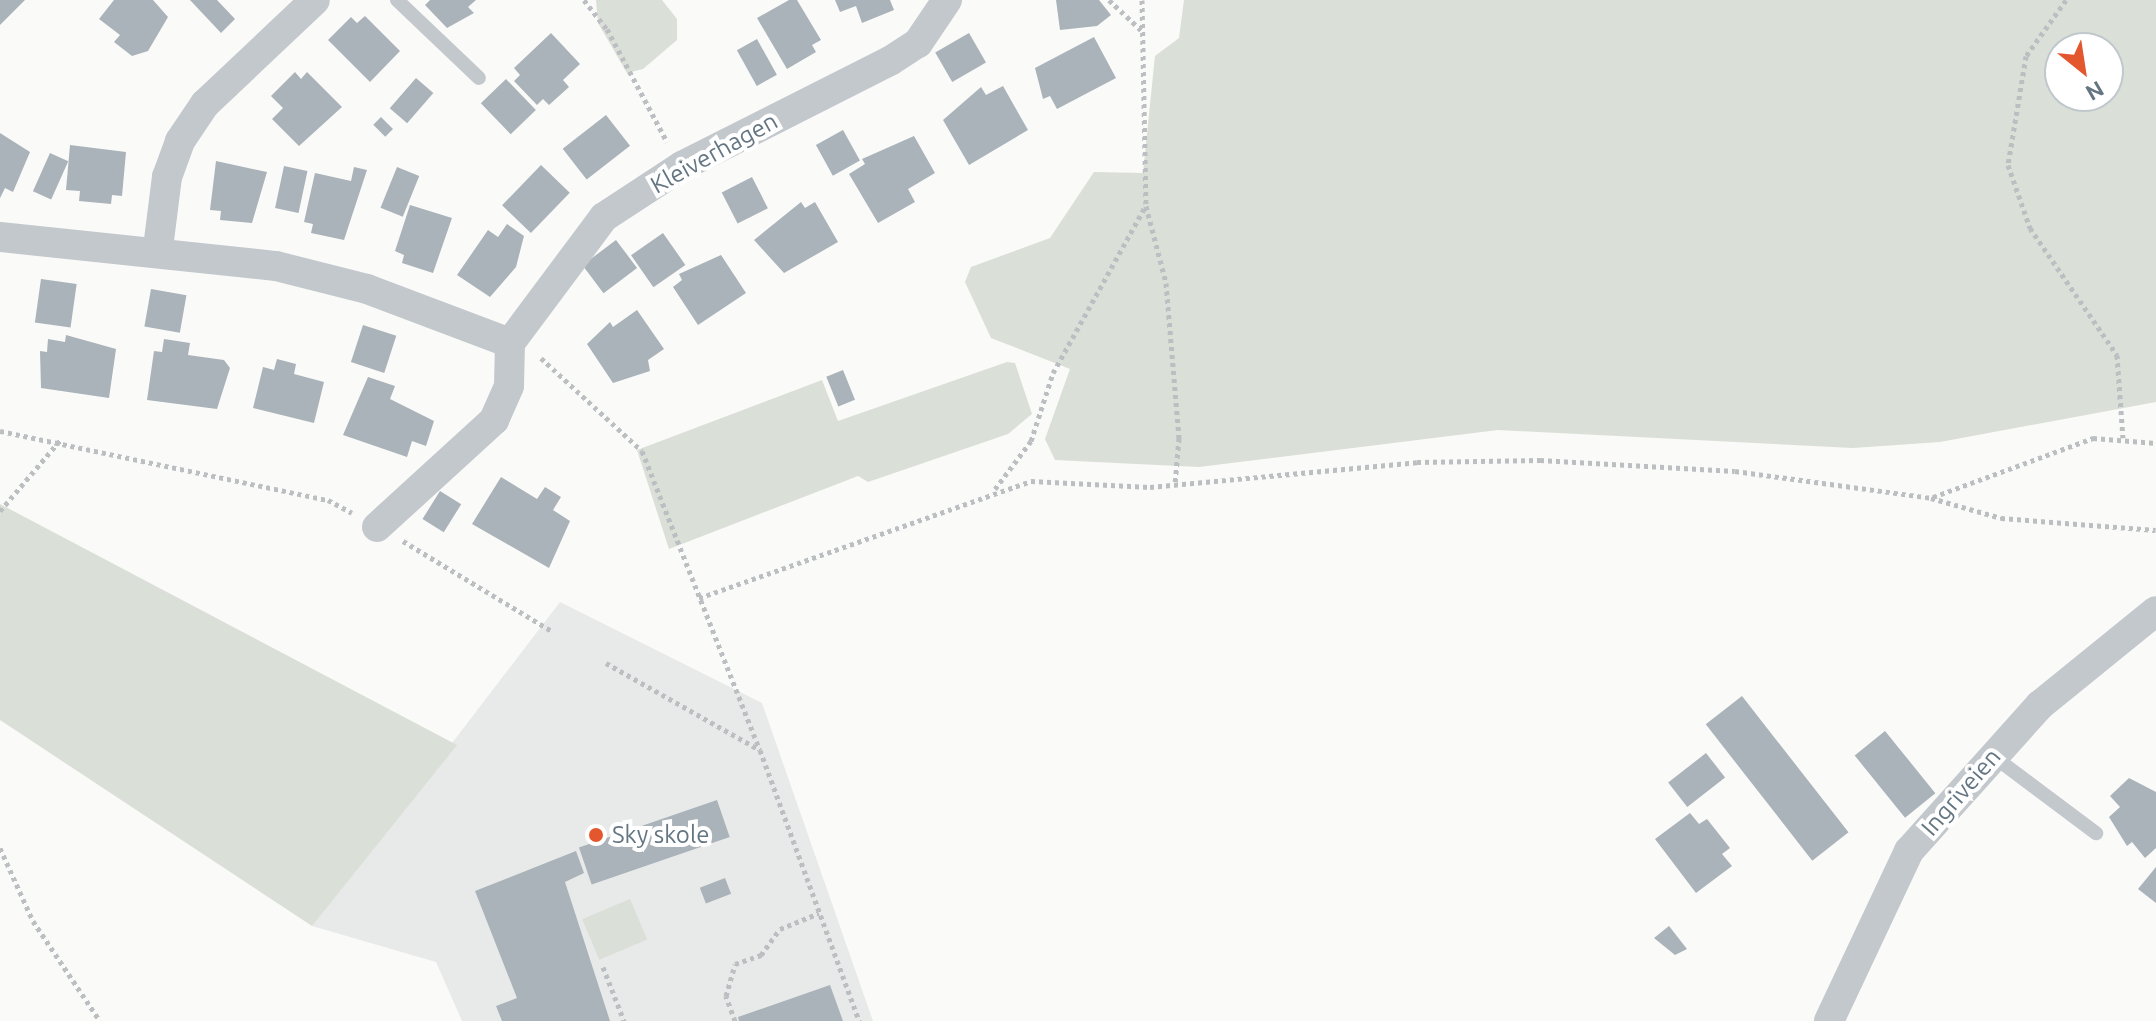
<!DOCTYPE html>
<html>
<head>
<meta charset="utf-8">
<style>
	body { margin:0 }
	#map { position:relative; width:2156px; height:1021px; overflow:hidden; background:#fafaf8; font-family:Ubuntu,sans-serif }
	div>[style] { position:absolute }
	.built>* { inset:0; background:#e8e9e9 }
	.green>* { inset:0; background:#dadfd7; transform-origin:0 0 }
	.building>* { inset:0; background:#aab3b9; transform-origin:0 0 }
	.path>* { height:5px; margin-top:-2.5px; transform-origin:0; background:repeating-linear-gradient(90deg,#bbbfc2 0 4px,transparent 0 8px) }
	.lane>* { height:14px; margin:-7px; padding:0 7px; transform-origin:7px; border-radius:7px; background:#c3c8cc }
	.street>* { height:30px; margin:-15px; padding:0 15px; transform-origin:15px; border-radius:15px; background:#c3c8cc }
	.dots>* { width:22px; height:22px; translate:-50% -50%; box-sizing:border-box; border:4px solid #fff; border-radius:50% }
	span { translate:-50% -50%; white-space:nowrap; text-align:center; line-height:1.15; -webkit-text-stroke:8px #fff; paint-order:stroke }
	.street-label { font-size:24px; color:#657683 }
	.poi-label { font-size:24px; color:#657683 }
	.left { translate:0 -50%; text-align:left }
	.north { position:absolute; left:2044px; top:32px; width:80px; height:80px; box-sizing:border-box; background:#fff; border:2px solid #c1c8cd; border-radius:50%; rotate:150deg; font-size:22px; font-weight:700; line-height:32px; text-align:center; color:#657683 }
	.north::after { content:''; display:block; margin:auto; width:28px; height:36px; background:#e4572e; clip-path:polygon(50% 0,100% 100%,50% 72%,0 100%) }
</style>
</head>
<body>
<div id="map">
	<div class="built">
		<i style="clip-path:polygon(560px 602px,762px 703px,873px 1021px,462px 1021px,436px 962px,312px 926px)"></i>
	</div>
	<div class="green">
		<i style="clip-path:polygon(596px 0,662px 0,677px 19px,677px 40px,643px 69px,627px 73px,598px 23px)"></i>
		<i style="clip-path:polygon(evenodd,1184px 0,2156px 0,2156px 402px,1940px 442px,1853px 448px,1498px 430px,1199px 467px,1055px 460px,1045px 439px,1070px 369px,991px 338px,965px 282px,971px 267px,1050px 238px,1094px 172px,1143px 173px,1155px 56px,1179px 38px,1184px 0,2060px 48px,2108px 48px,2108px 96px,2060px 96px,2060px 48px)"></i>
		<i style="clip-path:polygon(1007px 362px,1015px 363px,1032px 414px,1008px 434px,868px 482px,858px 476px,669px 549px,637px 450px,822px 380px,838px 421px)"></i>
		<i style="clip-path:polygon(0 504px,457px 745px,312px 926px,0 720px)"></i>
		<i style="left:630px;top:899px;width:44px;height:52px;rotate:67deg"></i>
	</div>
	<div class="building">
		<i style="clip-path:polygon(0 0,25px 0,0 25px)"></i>
		<i style="clip-path:polygon(114px 0,153px 0,168px 17px,148px 51px,132px 56px,114px 42px,120px 35px,99px 19px)"></i>
		<i style="clip-path:polygon(190px 0,217px 0,235px 19px,221px 33px)"></i>
		<i style="clip-path:polygon(430px 0,476px 0,468px 7px,474px 13px,447px 28px,425px 5px)"></i>
		<i style="clip-path:polygon(789px 0,797px 0,821px 40px,812px 45px,816px 52px,787px 69px,757px 18px)"></i>
		<i style="clip-path:polygon(835px 0,890px 0,894px 10px,862px 23px,856px 6px,840px 12px)"></i>
		<i style="clip-path:polygon(1056px 0,1099px 0,1111px 15px,1097px 26px,1060px 30px)"></i>
		<i style="clip-path:polygon(365px 16px,400px 51px,370px 82px,328px 40px,351px 17px,357px 23px)"></i>
		<i style="clip-path:polygon(551px 33px,580px 64px,563px 80px,569px 87px,549px 105px,543px 99px,537px 105px,514px 81px,520px 75px,514px 68px)"></i>
		<i style="left:969px;top:33px;width:34px;height:39px;rotate:60deg"></i>
		<i style="clip-path:polygon(1094px 37px,1116px 78px,1057px 109px,1050px 96px,1043px 99px,1035px 68px)"></i>
		<i style="left:757px;top:39px;width:41px;height:23px;rotate:61deg"></i>
		<i style="clip-path:polygon(295px 72px,301px 79px,307px 72px,342px 107px,299px 146px,272px 119px,283px 108px,271px 96px)"></i>
		<i style="left:416px;top:78px;width:23px;height:40px;rotate:41deg"></i>
		<i style="left:506px;top:79px;width:43px;height:35px;rotate:46deg"></i>
		<i style="clip-path:polygon(1003px 86px,1028px 130px,969px 165px,943px 120px,981px 87px,986px 95px)"></i>
		<i style="left:606px;top:115px;width:39px;height:55px;rotate:52deg"></i>
		<i style="left:381px;top:117px;width:17px;height:11px;rotate:45deg"></i>
		<i style="left:843px;top:130px;width:35px;height:31px;rotate:61deg"></i>
		<i style="clip-path:polygon(0 133px,30px 152px,13px 192px,5px 188px,0 198px)"></i>
		<i style="clip-path:polygon(914px 136px,935px 173px,908px 189px,915px 202px,878px 223px,849px 174px,865px 164px,862px 159px)"></i>
		<i style="clip-path:polygon(70px 145px,126px 152px,122px 196px,112px 195px,111px 204px,79px 201px,80px 191px,66px 190px)"></i>
		<i style="left:50px;top:153px;width:20px;height:42px;rotate:24deg"></i>
		<i style="clip-path:polygon(216px 161px,267px 172px,252px 223px,220px 220px,221px 211px,210px 210px)"></i>
		<i style="left:541px;top:165px;width:40px;height:56px;rotate:44deg"></i>
		<i style="left:284px;top:166px;width:24px;height:43px;rotate:12deg"></i>
		<i style="clip-path:polygon(354px 167px,367px 170px,344px 240px,311px 233px,313px 224px,304px 222px,315px 173px,351px 181px)"></i>
		<i style="left:397px;top:167px;width:24px;height:44px;rotate:22deg"></i>
		<i style="left:752px;top:177px;width:35px;height:34px;rotate:63deg"></i>
		<i style="clip-path:polygon(801px 202px,805px 208px,815px 202px,838px 242px,784px 273px,754px 240px)"></i>
		<i style="clip-path:polygon(410px 205px,452px 218px,433px 273px,402px 263px,404px 255px,395px 251px)"></i>
		<i style="clip-path:polygon(507px 224px,524px 236px,516px 267px,490px 297px,457px 275px,488px 230px,498px 237px)"></i>
		<i style="left:663px;top:233px;width:39px;height:39px;rotate:55deg"></i>
		<i style="left:616px;top:240px;width:35px;height:42px;rotate:53deg"></i>
		<i style="clip-path:polygon(721px 255px,746px 293px,698px 325px,673px 287px,682px 280px,679px 274px)"></i>
		<i style="left:41px;top:279px;width:36px;height:44px;rotate:8deg"></i>
		<i style="left:151px;top:289px;width:36px;height:38px;rotate:10deg"></i>
		<i style="clip-path:polygon(637px 310px,664px 349px,648px 360px,650px 371px,613px 383px,587px 344px,610px 322px,613px 327px)"></i>
		<i style="left:363px;top:325px;width:35px;height:39px;rotate:18deg"></i>
		<i style="clip-path:polygon(66px 335px,116px 349px,109px 398px,41px 388px,40px 351px,47px 352px,48px 339px,65px 342px)"></i>
		<i style="clip-path:polygon(164px 339px,190px 343px,188px 355px,224px 360px,230px 368px,217px 409px,147px 400px,154px 351px,162px 352px)"></i>
		<i style="clip-path:polygon(277px 359px,296px 364px,294px 374px,324px 382px,314px 423px,253px 408px,263px 367px,274px 370px)"></i>
		<i style="left:843px;top:370px;width:32px;height:18px;rotate:68deg"></i>
		<i style="clip-path:polygon(368px 377px,395px 386px,390px 399px,434px 421px,426px 446px,412px 441px,407px 457px,343px 435px)"></i>
		<i style="clip-path:polygon(501px 477px,537px 499px,545px 487px,561px 497px,553px 510px,570px 521px,549px 568px,472px 524px)"></i>
		<i style="left:440px;top:491px;width:25px;height:33px;rotate:32deg"></i>
		<i style="left:1742px;top:696px;width:173px;height:46px;rotate:52deg"></i>
		<i style="left:1885px;top:731px;width:80px;height:39px;rotate:51deg"></i>
		<i style="left:1706px;top:753px;width:31px;height:48px;rotate:52deg"></i>
		<i style="clip-path:polygon(2129px 778px,2156px 792px,2156px 848px,2145px 858px,2132px 842px,2127px 846px,2109px 817px,2120px 807px,2110px 796px)"></i>
		<i style="left:717px;top:800px;width:39px;height:146px;rotate:71deg"></i>
		<i style="clip-path:polygon(1690px 813px,1699px 824px,1707px 819px,1730px 848px,1722px 854px,1732px 866px,1696px 893px,1655px 839px)"></i>
		<i style="clip-path:polygon(576px 851px,584px 873px,565px 882px,610px 1021px,502px 1021px,496px 1006px,517px 998px,475px 891px)"></i>
		<i style="clip-path:polygon(2156px 867px,2156px 903px,2138px 889px)"></i>
		<i style="left:725px;top:878px;width:17px;height:27px;rotate:69deg"></i>
		<i style="clip-path:polygon(1669px 926px,1687px 949px,1675px 955px,1654px 938px)"></i>
		<i style="clip-path:polygon(830px 985px,843px 1021px,739px 1021px,738px 1017px)"></i>
	</div>
	<div class="path">
		<i style="left:584px;top:0;width:37px;rotate:52deg"></i>
		<i style="left:607px;top:29px;width:128px;rotate:62deg"></i>
		<i style="left:1109px;top:0;width:44px;rotate:43.2deg"></i>
		<i style="left:1142px;top:0;width:206px;rotate:88.9deg"></i>
		<i style="left:1146px;top:206px;width:80px;rotate:75.4deg"></i>
		<i style="left:1166px;top:283px;width:156px;rotate:85.2deg"></i>
		<i style="left:1179px;top:438px;width:47px;rotate:94.9deg"></i>
		<i style="left:2066px;top:0;width:69px;rotate:125.5deg"></i>
		<i style="left:2026px;top:56px;width:110px;rotate:99.4deg"></i>
		<i style="left:2008px;top:165px;width:67px;rotate:70.8deg"></i>
		<i style="left:2030px;top:228px;width:154px;rotate:55.6deg"></i>
		<i style="left:2117px;top:355px;width:83px;rotate:85.9deg"></i>
		<i style="left:541px;top:358px;width:137px;rotate:42.6deg"></i>
		<i style="left:642px;top:451px;width:321px;rotate:68.5deg"></i>
		<i style="left:0;top:431px;width:335px;rotate:11.9deg"></i>
		<i style="left:328px;top:500px;width:27px;rotate:28deg"></i>
		<i style="left:995px;top:489px;width:60px;rotate:-53.1deg"></i>
		<i style="left:1031px;top:441px;width:71px;rotate:-72.1deg"></i>
		<i style="left:1053px;top:373px;width:190px;rotate:-61deg"></i>
		<i style="left:1933px;top:497px;width:171px;rotate:-20.2deg"></i>
		<i style="left:2093px;top:438px;width:63px;rotate:4.5deg"></i>
		<i style="left:0;top:511px;width:94px;rotate:-49.7deg"></i>
		<i style="left:403px;top:541px;width:175px;rotate:31.2deg"></i>
		<i style="left:699px;top:598px;width:352px;rotate:-19.4deg"></i>
		<i style="left:1031px;top:481px;width:119px;rotate:2.9deg"></i>
		<i style="left:1150px;top:487px;width:268px;rotate:-5.3deg"></i>
		<i style="left:1417px;top:462px;width:123px;rotate:-0.9deg"></i>
		<i style="left:1540px;top:460px;width:195px;rotate:3.2deg"></i>
		<i style="left:1735px;top:471px;width:198px;rotate:7.8deg"></i>
		<i style="left:1931px;top:498px;width:73px;rotate:15.9deg"></i>
		<i style="left:2001px;top:518px;width:155px;rotate:4.4deg"></i>
		<i style="left:606px;top:663px;width:177px;rotate:29.5deg"></i>
		<i style="left:760px;top:750px;width:289px;rotate:69.9deg"></i>
		<i style="left:0;top:848px;width:80px;rotate:65.7deg"></i>
		<i style="left:33px;top:921px;width:120px;rotate:56.2deg"></i>
		<i style="left:603px;top:967px;width:58px;rotate:68.7deg"></i>
		<i style="left:735px;top:1021px;width:27px;rotate:-110deg"></i>
		<i style="left:726px;top:996px;width:33px;rotate:-74deg"></i>
		<i style="left:735px;top:964px;width:28px;rotate:-19deg"></i>
		<i style="left:761px;top:955px;width:32px;rotate:-54deg"></i>
		<i style="left:780px;top:929px;width:42px;rotate:-22.3deg"></i>
	</div>
	<div class="lane">
		<i style="left:397px;top:0;width:113px;rotate:43.6deg"></i>
		<i style="left:1993px;top:756px;width:129px;rotate:36.8deg"></i>
	</div>
	<div class="street">
		<i style="left:0;top:237px;width:278px;rotate:6deg"></i>
		<i style="left:276px;top:266px;width:94px;rotate:14.2deg"></i>
		<i style="left:367px;top:289px;width:153px;rotate:20.7deg"></i>
		<i style="left:510px;top:343px;width:157px;rotate:-53.3deg"></i>
		<i style="left:604px;top:217px;width:93px;rotate:-33.2deg"></i>
		<i style="left:682px;top:166px;width:233px;rotate:-26.8deg"></i>
		<i style="left:890px;top:61px;width:33px;rotate:-33deg"></i>
		<i style="left:918px;top:43px;width:52px;rotate:-56deg"></i>
		<i style="left:158px;top:248px;width:72px;rotate:-82.8deg"></i>
		<i style="left:167px;top:177px;width:38px;rotate:-70deg"></i>
		<i style="left:180px;top:141px;width:45px;rotate:-56deg"></i>
		<i style="left:205px;top:104px;width:151px;rotate:-43.4deg"></i>
		<i style="left:377px;top:527px;width:159px;rotate:-42.4deg"></i>
		<i style="left:494px;top:420px;width:37px;rotate:-66deg"></i>
		<i style="left:509px;top:386px;width:43px;rotate:-88.7deg"></i>
		<i style="left:1829px;top:1021px;width:188px;rotate:-64.8deg"></i>
		<i style="left:1909px;top:851px;width:196px;rotate:-48.1deg"></i>
		<i style="left:2040px;top:705px;width:149px;rotate:-39deg"></i>
	</div>
	<div class="dots">
		<i style="left:596px;top:835px;background:#e4572e"></i>
	</div>
	<div class="street-label">
		<span style="left:714px;top:153px;rotate:-29deg">Kleiverhagen</span>
		<span style="left:1961px;top:792px;rotate:-49deg">Ingriveien</span>
	</div>
	<div class="poi-label">
		<span class="left" style="left:612px;top:835px">Sky skole</span>
	</div>
	<div class="north">N</div>
</div>
</body>
</html>
